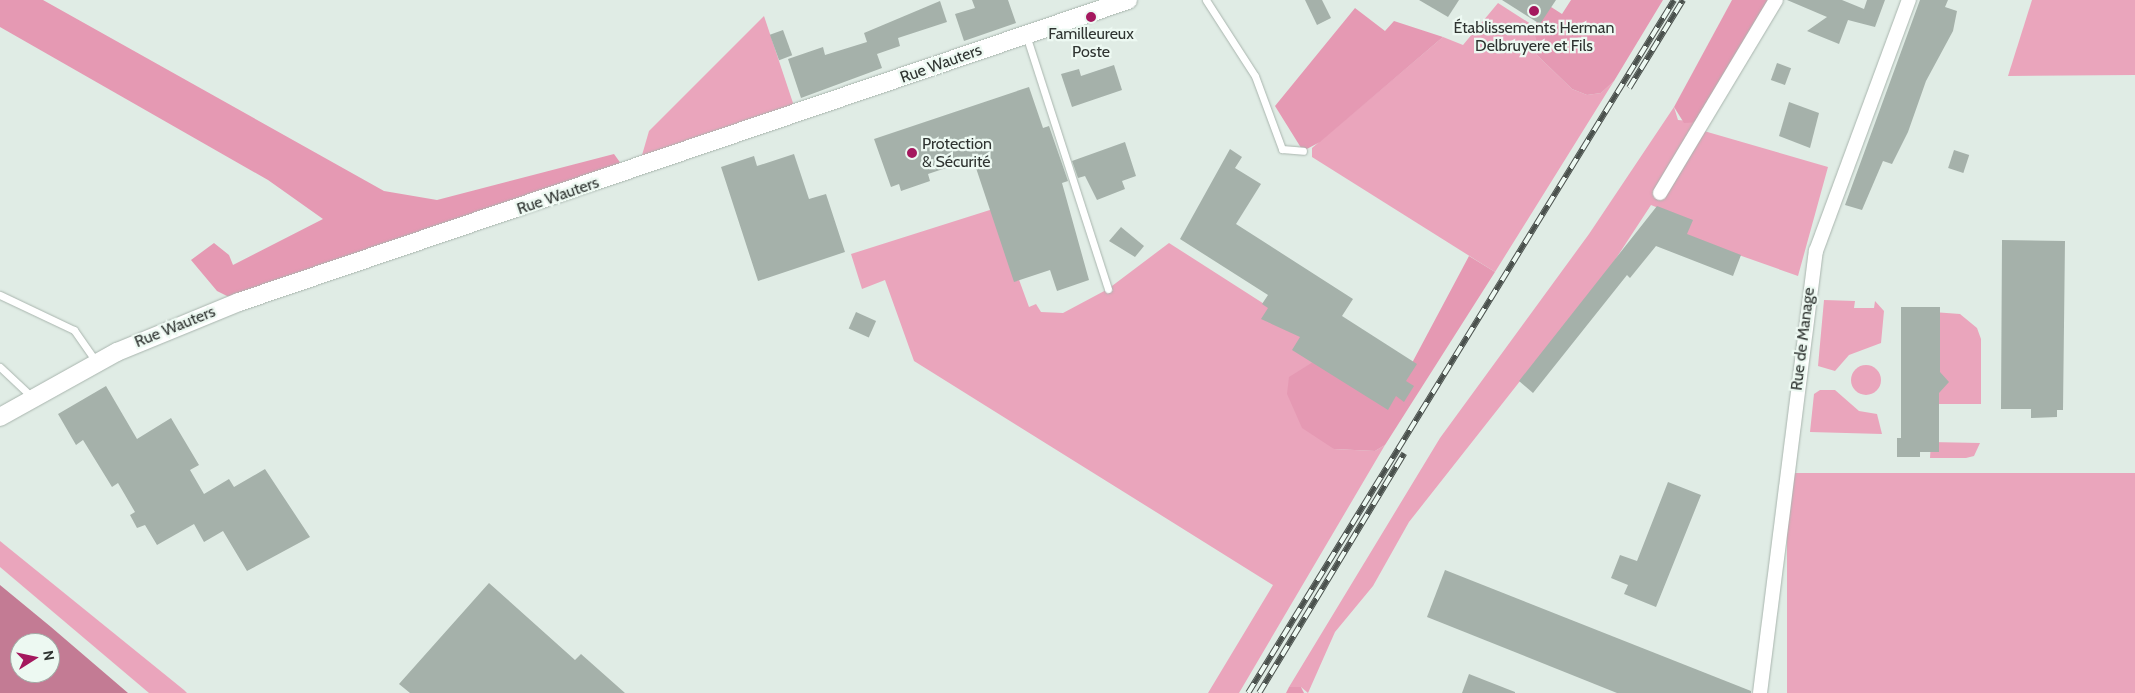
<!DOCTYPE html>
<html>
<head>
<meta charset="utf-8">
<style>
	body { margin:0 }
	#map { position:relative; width:2135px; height:693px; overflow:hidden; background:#e0ece5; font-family:Cabin,sans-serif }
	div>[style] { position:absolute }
	.green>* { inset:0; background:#eaa5bc; transform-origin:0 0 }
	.round { border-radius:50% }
	.forest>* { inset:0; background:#e599b3 }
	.water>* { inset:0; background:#c37b94 }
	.building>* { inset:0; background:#a5b1aa; transform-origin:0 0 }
	.roads { filter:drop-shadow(0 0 1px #a9b5ae) drop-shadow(0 0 1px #a9b5ae) }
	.service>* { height:7px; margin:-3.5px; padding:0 3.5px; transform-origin:3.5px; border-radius:3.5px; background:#fff }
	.minor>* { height:14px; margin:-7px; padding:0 7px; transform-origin:7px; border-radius:7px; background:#fff }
	.tertiary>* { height:18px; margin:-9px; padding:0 9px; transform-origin:9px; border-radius:9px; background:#fff }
	.rail>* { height:5.5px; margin-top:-2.75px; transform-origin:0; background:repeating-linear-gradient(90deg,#edf9f2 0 11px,#4a514d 0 22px); box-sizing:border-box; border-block:1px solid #4a514d }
	.dots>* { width:14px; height:14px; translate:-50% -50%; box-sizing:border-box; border:2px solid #edf9f2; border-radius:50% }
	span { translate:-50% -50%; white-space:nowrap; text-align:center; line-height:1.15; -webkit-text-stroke:4.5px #edf9f2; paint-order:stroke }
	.poi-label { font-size:16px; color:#2f3431 }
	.left { translate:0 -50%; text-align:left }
	.street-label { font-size:16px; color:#2f3431 }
	.north { position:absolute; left:10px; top:633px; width:50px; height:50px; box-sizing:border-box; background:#edf9f2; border:1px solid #a1aaa5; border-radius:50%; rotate:80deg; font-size:14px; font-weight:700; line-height:20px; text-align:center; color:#2f3431 }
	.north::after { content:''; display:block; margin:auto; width:18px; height:22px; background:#a4185e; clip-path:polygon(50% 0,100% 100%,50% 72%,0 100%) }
</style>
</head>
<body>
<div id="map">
	<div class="green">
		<i style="clip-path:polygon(2032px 0,2135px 0,2135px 75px,2008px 76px)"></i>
		<i style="clip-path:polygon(1498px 3px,1534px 26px,1537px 55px,1572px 89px,1587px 95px,1601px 93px,1614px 81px,1495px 272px,1312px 157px,1312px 148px,1443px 37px,1463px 45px)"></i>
		<i style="clip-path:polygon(764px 16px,797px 115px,638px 169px,649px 131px)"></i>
		<i style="clip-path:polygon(1674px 107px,1678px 120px,1700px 122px,1704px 131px,1828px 167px,1798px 276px,1674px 232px,1680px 217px,1651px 205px,1613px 263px,1409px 522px,1373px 586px,1335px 632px,1308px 693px,1301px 687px,1289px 687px,1440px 438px,1589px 234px)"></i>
		<i style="clip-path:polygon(993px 209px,1029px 307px,1036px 304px,1041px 312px,1063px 313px,1108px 289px,1169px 243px,1305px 330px,1334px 449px,1375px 451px,1385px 445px,1239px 693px,1208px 693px,1273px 585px,914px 361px,885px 280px,862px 289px,851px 254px)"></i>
		<i style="clip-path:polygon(1824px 300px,1855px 301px,1854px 308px,1874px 308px,1875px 301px,1884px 311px,1881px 343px,1849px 355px,1835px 371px,1818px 366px)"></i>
		<i style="clip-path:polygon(1933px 312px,1960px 314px,1977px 328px,1981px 339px,1981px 404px,1931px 404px,1940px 380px)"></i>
		<i class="round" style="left:1851px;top:365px;width:30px;height:30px"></i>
		<i style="clip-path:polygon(1820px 390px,1835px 390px,1859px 411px,1877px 414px,1882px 434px,1810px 432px,1814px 394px)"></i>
		<i style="clip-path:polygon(1931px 442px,1980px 443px,1974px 456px,1966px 458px,1930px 458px)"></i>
		<i style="left:1787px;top:473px;width:348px;height:222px"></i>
		<i style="clip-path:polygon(0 541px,184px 690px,187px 693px,149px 693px,0 567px)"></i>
	</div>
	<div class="forest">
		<i style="clip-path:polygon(0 0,43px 0,384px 191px,437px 200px,614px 154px,627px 172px,239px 302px,217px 291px,191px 260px,214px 243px,229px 255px,233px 265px,323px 219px,268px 180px,0 27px)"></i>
		<i style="clip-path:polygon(1571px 0,1663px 0,1614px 81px,1601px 93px,1587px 95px,1572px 89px,1537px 55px,1534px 26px,1548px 5px,1562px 14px)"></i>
		<i style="clip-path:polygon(1732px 0,1776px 0,1700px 122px,1684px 123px,1674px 107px)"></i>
		<i style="clip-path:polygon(1355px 8px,1385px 31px,1394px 21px,1443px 37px,1320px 142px,1303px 151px,1275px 106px)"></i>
		<i style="clip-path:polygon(1469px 256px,1495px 272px,1385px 445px,1375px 451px,1334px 449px,1302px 428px,1287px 394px,1289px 377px,1313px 362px,1388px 408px)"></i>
		<i style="clip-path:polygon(1289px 687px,1301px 687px,1304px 693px,1286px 693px)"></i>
	</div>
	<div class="water">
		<i style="clip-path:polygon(evenodd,0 585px,51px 627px,128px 693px,0 693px,0 585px,20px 643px,50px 643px,50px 673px,20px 673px,20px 643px)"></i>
	</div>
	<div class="building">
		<i style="clip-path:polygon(972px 0,1008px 0,1016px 23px,964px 41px,955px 14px,975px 8px)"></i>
		<i style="clip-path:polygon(1305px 0,1322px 0,1331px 18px,1317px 25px)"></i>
		<i style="clip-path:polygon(1419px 0,1459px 0,1448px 17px)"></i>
		<i style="clip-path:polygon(1502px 0,1556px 0,1540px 24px)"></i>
		<i style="clip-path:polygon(1787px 0,1842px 0,1864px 9px,1867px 0,1885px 0,1875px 27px,1848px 20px,1839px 44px,1807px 31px,1827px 17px)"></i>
		<i style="clip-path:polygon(1920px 0,1948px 0,1945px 7px,1957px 11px,1953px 31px,1926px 81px,1908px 132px,1892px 164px,1883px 161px,1862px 210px,1845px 205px)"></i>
		<i style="clip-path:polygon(940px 1px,947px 22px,898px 38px,900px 46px,877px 54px,882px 68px,801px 98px,788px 59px,823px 47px,825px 55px,867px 42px,864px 33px)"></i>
		<i style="left:783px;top:30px;width:27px;height:14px;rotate:70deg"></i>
		<i style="left:1777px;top:63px;width:15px;height:18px;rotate:20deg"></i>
		<i style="clip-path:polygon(1114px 65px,1122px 90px,1072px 107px,1061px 74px,1079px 69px,1081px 76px)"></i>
		<i style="clip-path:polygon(1029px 87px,1043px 128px,1049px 126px,1068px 181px,1062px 183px,1089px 280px,1057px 291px,1050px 270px,1014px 282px,973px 159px,928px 174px,930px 181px,901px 191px,899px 184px,891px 187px,874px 139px)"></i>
		<i style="clip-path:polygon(1789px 102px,1819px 113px,1810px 148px,1779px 136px)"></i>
		<i style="clip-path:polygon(1125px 142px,1136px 176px,1122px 181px,1125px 189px,1097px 200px,1085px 176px,1078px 178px,1072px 161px)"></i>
		<i style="clip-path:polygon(1230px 149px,1242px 157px,1235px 168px,1261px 184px,1236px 224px,1353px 299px,1342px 316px,1417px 364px,1406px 381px,1414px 386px,1404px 402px,1396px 396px,1388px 410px,1292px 350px,1300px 337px,1261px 319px,1268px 308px,1262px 304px,1268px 295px,1180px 239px)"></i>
		<i style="left:1954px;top:150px;width:16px;height:19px;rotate:18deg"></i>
		<i style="clip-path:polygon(794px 154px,809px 199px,826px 194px,845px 252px,758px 281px,721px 167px,754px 156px,757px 166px)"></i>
		<i style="clip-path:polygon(1657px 206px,1693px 220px,1687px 234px,1741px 255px,1733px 276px,1656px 246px,1630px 278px,1627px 275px,1533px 393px,1519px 381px)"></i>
		<i style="clip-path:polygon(1121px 227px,1144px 246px,1135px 257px,1109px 241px)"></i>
		<i style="clip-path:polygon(2002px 240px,2065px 241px,2063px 410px,2057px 410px,2057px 417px,2031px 418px,2031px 409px,2001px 409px)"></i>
		<i style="clip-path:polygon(1901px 307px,1940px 307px,1940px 372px,1949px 382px,1939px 393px,1939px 452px,1920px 452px,1920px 457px,1897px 457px,1897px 438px,1901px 438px)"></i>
		<i style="left:856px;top:312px;width:22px;height:18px;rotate:24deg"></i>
		<i style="clip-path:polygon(106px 386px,137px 439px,171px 418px,199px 465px,190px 470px,204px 494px,229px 479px,234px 487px,265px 469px,310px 537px,247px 571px,223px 531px,204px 542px,194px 524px,157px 545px,145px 525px,137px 528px,130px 515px,135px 512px,118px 483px,112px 487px,83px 440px,76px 445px,58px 414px)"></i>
		<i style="clip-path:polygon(1668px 482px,1701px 495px,1656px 607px,1624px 594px,1628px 585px,1611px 578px,1620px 555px,1637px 561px)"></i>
		<i style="clip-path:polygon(1445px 570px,1751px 691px,1751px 693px,1617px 693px,1427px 617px)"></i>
		<i style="clip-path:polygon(489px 583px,575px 660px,581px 654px,625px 693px,410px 693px,399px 684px)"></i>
		<i style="clip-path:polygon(1469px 674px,1515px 692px,1515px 693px,1462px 693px)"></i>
	</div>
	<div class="roads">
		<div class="service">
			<i style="left:1206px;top:0;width:90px;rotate:57.2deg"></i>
			<i style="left:1255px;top:76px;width:78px;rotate:69.7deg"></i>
			<i style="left:1282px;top:149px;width:21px;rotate:5deg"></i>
			<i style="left:1026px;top:35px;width:267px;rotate:72.1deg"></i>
			<i style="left:0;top:295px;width:82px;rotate:25.3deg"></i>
			<i style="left:74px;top:330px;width:40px;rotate:55.1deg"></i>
			<i style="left:0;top:367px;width:44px;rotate:43.2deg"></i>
		</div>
		<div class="minor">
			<i style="left:1660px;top:193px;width:225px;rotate:-59deg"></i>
			<i style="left:1760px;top:693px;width:446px;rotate:-82.8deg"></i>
			<i style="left:1816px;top:251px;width:268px;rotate:-69.7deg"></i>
		</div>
		<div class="tertiary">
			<i style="left:0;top:417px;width:134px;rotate:-29.1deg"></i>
			<i style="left:117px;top:352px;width:132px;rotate:-22.3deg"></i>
			<i style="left:239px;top:302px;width:939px;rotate:-18.76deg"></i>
		</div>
	</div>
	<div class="rail">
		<i style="left:1629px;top:88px;width:103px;rotate:-58.5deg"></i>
		<i style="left:1248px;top:693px;width:813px;rotate:-58.42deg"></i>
		<i style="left:1259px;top:693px;width:280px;rotate:-58.8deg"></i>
	</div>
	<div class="dots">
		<i style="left:1534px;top:11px;background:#a4185e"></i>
		<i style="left:1091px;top:17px;background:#a4185e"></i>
		<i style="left:912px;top:153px;background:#a4185e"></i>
	</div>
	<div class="poi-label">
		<span style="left:1534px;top:37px">Établissements Herman<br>Delbruyere et Fils</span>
		<span style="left:1091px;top:43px">Familleureux<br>Poste</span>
		<span class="left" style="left:922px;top:153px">Protection<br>&amp; Sécurité</span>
	</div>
	<div class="street-label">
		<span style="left:941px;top:64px;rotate:-20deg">Rue Wauters</span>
		<span style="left:558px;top:196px;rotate:-19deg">Rue Wauters</span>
		<span style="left:175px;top:327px;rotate:-22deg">Rue Wauters</span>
		<span style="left:1803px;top:339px;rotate:-83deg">Rue de Manage</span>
	</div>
	<div class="north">N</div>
</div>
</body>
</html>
